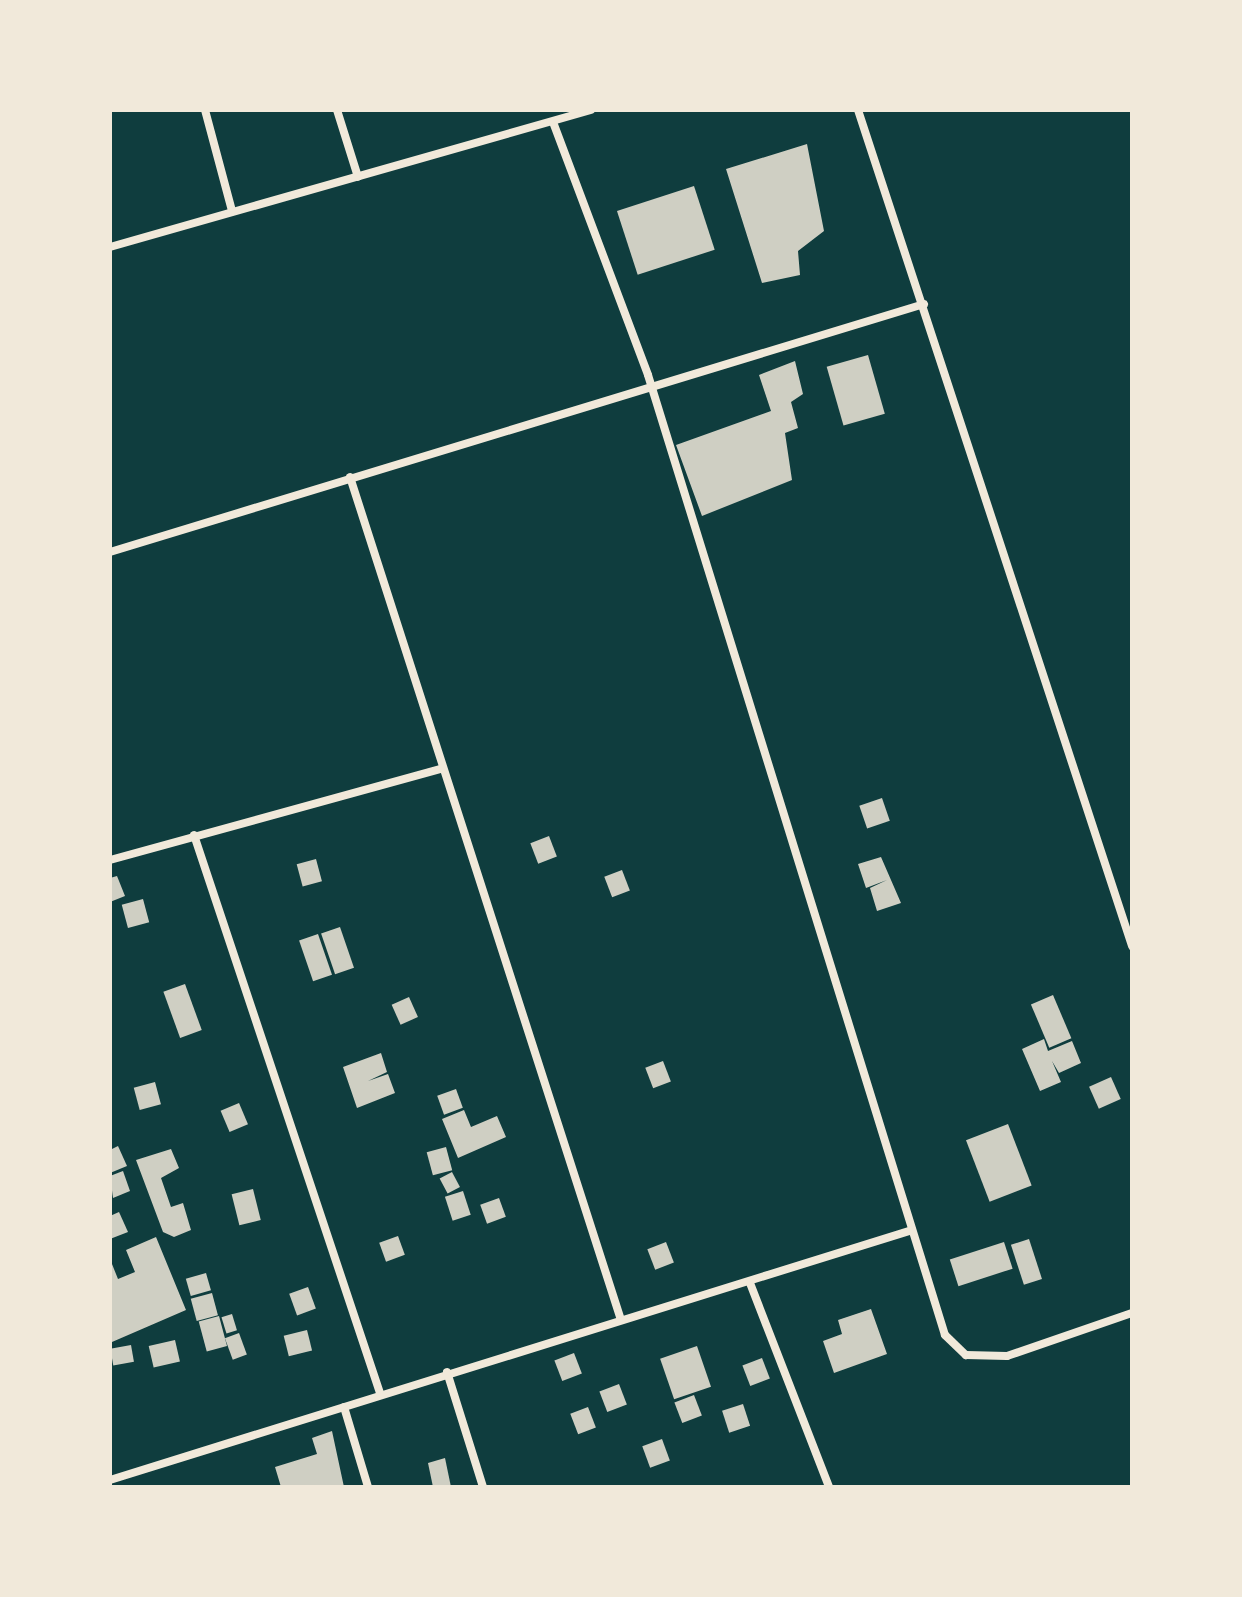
<!DOCTYPE html>
<html>
<head>
<meta charset="utf-8">
<style>
	body { margin:0 }
	#map { position:relative; width:1242px; height:1597px; overflow:hidden; background:#0f3d3e; font-family:Manrope,sans-serif }
	div>[style] { position:absolute }
	.building>* { inset:0; background:#cfcfc3; transform-origin:0 0 }
	.minor>* { height:8px; margin:-4px; padding:0 4px; transform-origin:4px; border-radius:4px; background:#f1e9da }
	span { translate:-50% -50%; white-space:nowrap; text-align:center; line-height:1.15; -webkit-text-stroke:8px #f1e9da; paint-order:stroke }
	.frame { position:absolute; inset:0; border:112px solid #f1e9da; pointer-events:none }
</style>
</head>
<body>
<div id="map">
	<div class="building">
		<i style="clip-path:polygon(807px 144px,824px 231px,798px 251px,800px 275px,762px 283px,726px 169px)"></i>
		<i style="left:694px;top:186px;width:67px;height:81px;rotate:72deg"></i>
		<i style="left:868px;top:355px;width:61px;height:43px;rotate:74deg"></i>
		<i style="clip-path:polygon(795px 361px,803px 394px,791px 402px,798px 428px,785px 433px,792px 480px,702px 516px,676px 445px,771px 411px,759px 375px)"></i>
		<i style="left:882px;top:798px;width:24px;height:24px;rotate:71deg"></i>
		<i style="left:549px;top:836px;width:22px;height:20px;rotate:69deg"></i>
		<i style="clip-path:polygon(881px 857px,901px 903px,877px 911px,870px 888px,887px 880px,866px 888px,858px 864px)"></i>
		<i style="left:316px;top:859px;width:23px;height:20px;rotate:75deg"></i>
		<i style="left:622px;top:870px;width:22px;height:19px;rotate:69deg"></i>
		<i style="clip-path:polygon(117px 876px,125px 896px,110px 902px,110px 878px)"></i>
		<i style="left:143px;top:899px;width:24px;height:22px;rotate:75deg"></i>
		<i style="left:340px;top:927px;width:43px;height:20px;rotate:71deg"></i>
		<i style="left:318px;top:934px;width:43px;height:20px;rotate:71deg"></i>
		<i style="left:185px;top:984px;width:49px;height:23px;rotate:70deg"></i>
		<i style="left:1053px;top:995px;width:47px;height:24px;rotate:67deg"></i>
		<i style="left:409px;top:997px;width:22px;height:19px;rotate:66deg"></i>
		<i style="clip-path:polygon(1044px 1039px,1048px 1051px,1072px 1041px,1081px 1063px,1059px 1073px,1052px 1061px,1061px 1082px,1040px 1091px,1022px 1049px)"></i>
		<i style="clip-path:polygon(381px 1053px,387px 1072px,368px 1081px,388px 1074px,395px 1093px,357px 1108px,343px 1067px)"></i>
		<i style="left:663px;top:1061px;width:22px;height:19px;rotate:69deg"></i>
		<i style="left:1111px;top:1077px;width:24px;height:24px;rotate:66deg"></i>
		<i style="left:155px;top:1082px;width:23px;height:22px;rotate:75deg"></i>
		<i style="left:456px;top:1089px;width:20px;height:20px;rotate:70deg"></i>
		<i style="left:239px;top:1103px;width:23px;height:20px;rotate:67deg"></i>
		<i style="clip-path:polygon(464px 1110px,471px 1127px,497px 1116px,506px 1137px,458px 1158px,442px 1119px)"></i>
		<i style="left:1008px;top:1124px;width:66px;height:45px;rotate:69deg"></i>
		<i style="clip-path:polygon(118px 1146px,127px 1166px,110px 1173px,110px 1150px)"></i>
		<i style="left:446px;top:1147px;width:24px;height:20px;rotate:75deg"></i>
		<i style="clip-path:polygon(171px 1149px,179px 1168px,161px 1178px,171px 1207px,183px 1203px,191px 1230px,174px 1237px,163px 1232px,136px 1160px)"></i>
		<i style="clip-path:polygon(123px 1171px,130px 1191px,113px 1198px,110px 1176px)"></i>
		<i style="left:452px;top:1172px;width:17px;height:14px;rotate:62deg"></i>
		<i style="left:253px;top:1189px;width:32px;height:22px;rotate:76deg"></i>
		<i style="left:463px;top:1191px;width:25px;height:19px;rotate:72deg"></i>
		<i style="left:499px;top:1198px;width:20px;height:20px;rotate:70deg"></i>
		<i style="clip-path:polygon(119px 1212px,128px 1232px,110px 1239px,110px 1216px)"></i>
		<i style="left:398px;top:1236px;width:20px;height:20px;rotate:70deg"></i>
		<i style="clip-path:polygon(156px 1237px,186px 1310px,112px 1342px,110px 1259px,118px 1279px,135px 1272px,126px 1250px)"></i>
		<i style="left:1029px;top:1239px;width:42px;height:19px;rotate:72deg"></i>
		<i style="left:666px;top:1242px;width:22px;height:20px;rotate:69deg"></i>
		<i style="left:1004px;top:1242px;width:28px;height:57px;rotate:72deg"></i>
		<i style="left:206px;top:1273px;width:18px;height:21px;rotate:74deg"></i>
		<i style="left:308px;top:1287px;width:23px;height:20px;rotate:70deg"></i>
		<i style="left:212px;top:1293px;width:23px;height:22px;rotate:75deg"></i>
		<i style="clip-path:polygon(871px 1309px,887px 1354px,834px 1373px,823px 1341px,842px 1334px,838px 1320px)"></i>
		<i style="left:232px;top:1314px;width:17px;height:11px;rotate:73deg"></i>
		<i style="left:219px;top:1316px;width:31px;height:21px;rotate:75deg"></i>
		<i style="left:307px;top:1330px;width:21px;height:24px;rotate:76deg"></i>
		<i style="left:239px;top:1333px;width:23px;height:15px;rotate:70deg"></i>
		<i style="left:175px;top:1340px;width:22px;height:27px;rotate:77deg"></i>
		<i style="left:131px;top:1345px;width:17px;height:21px;rotate:80deg"></i>
		<i style="left:697px;top:1346px;width:43px;height:39px;rotate:71deg"></i>
		<i style="left:574px;top:1353px;width:22px;height:21px;rotate:69deg"></i>
		<i style="left:762px;top:1358px;width:22px;height:21px;rotate:69deg"></i>
		<i style="left:619px;top:1384px;width:22px;height:21px;rotate:69deg"></i>
		<i style="left:694px;top:1395px;width:22px;height:21px;rotate:69deg"></i>
		<i style="left:743px;top:1404px;width:23px;height:22px;rotate:72deg"></i>
		<i style="left:588px;top:1407px;width:22px;height:19px;rotate:69deg"></i>
		<i style="clip-path:polygon(332px 1431px,344px 1487px,281px 1487px,275px 1467px,317px 1454px,312px 1438px)"></i>
		<i style="left:662px;top:1439px;width:23px;height:21px;rotate:70deg"></i>
		<i style="clip-path:polygon(445px 1458px,451px 1487px,433px 1487px,428px 1463px)"></i>
	</div>
	<div class="minor">
		<i style="left:205px;top:110px;width:105px;rotate:75deg"></i>
		<i style="left:337px;top:110px;width:70px;rotate:72.6deg"></i>
		<i style="left:858px;top:110px;width:880px;rotate:71.85deg"></i>
		<i style="left:553px;top:122px;width:270px;rotate:69.4deg"></i>
		<i style="left:648px;top:375px;width:1005px;rotate:72.81deg"></i>
		<i style="left:945px;top:1335px;width:29px;rotate:44deg"></i>
		<i style="left:966px;top:1355px;width:41px;rotate:1.4deg"></i>
		<i style="left:1007px;top:1356px;width:132px;rotate:-19deg"></i>
		<i style="left:110px;top:247px;width:500px;rotate:-15.9deg"></i>
		<i style="left:350px;top:477px;width:885px;rotate:72.18deg"></i>
		<i style="left:110px;top:552px;width:851px;rotate:-16.94deg"></i>
		<i style="left:194px;top:835px;width:588px;rotate:71.57deg"></i>
		<i style="left:110px;top:860px;width:345px;rotate:-15.4deg"></i>
		<i style="left:750px;top:1283px;width:219px;rotate:68.8deg"></i>
		<i style="left:447px;top:1372px;width:121px;rotate:72.6deg"></i>
		<i style="left:344px;top:1407px;width:84px;rotate:73.3deg"></i>
		<i style="left:110px;top:1480px;width:840px;rotate:-17.31deg"></i>
	</div>
	<div class="frame"></div>
</div>
</body>
</html>
